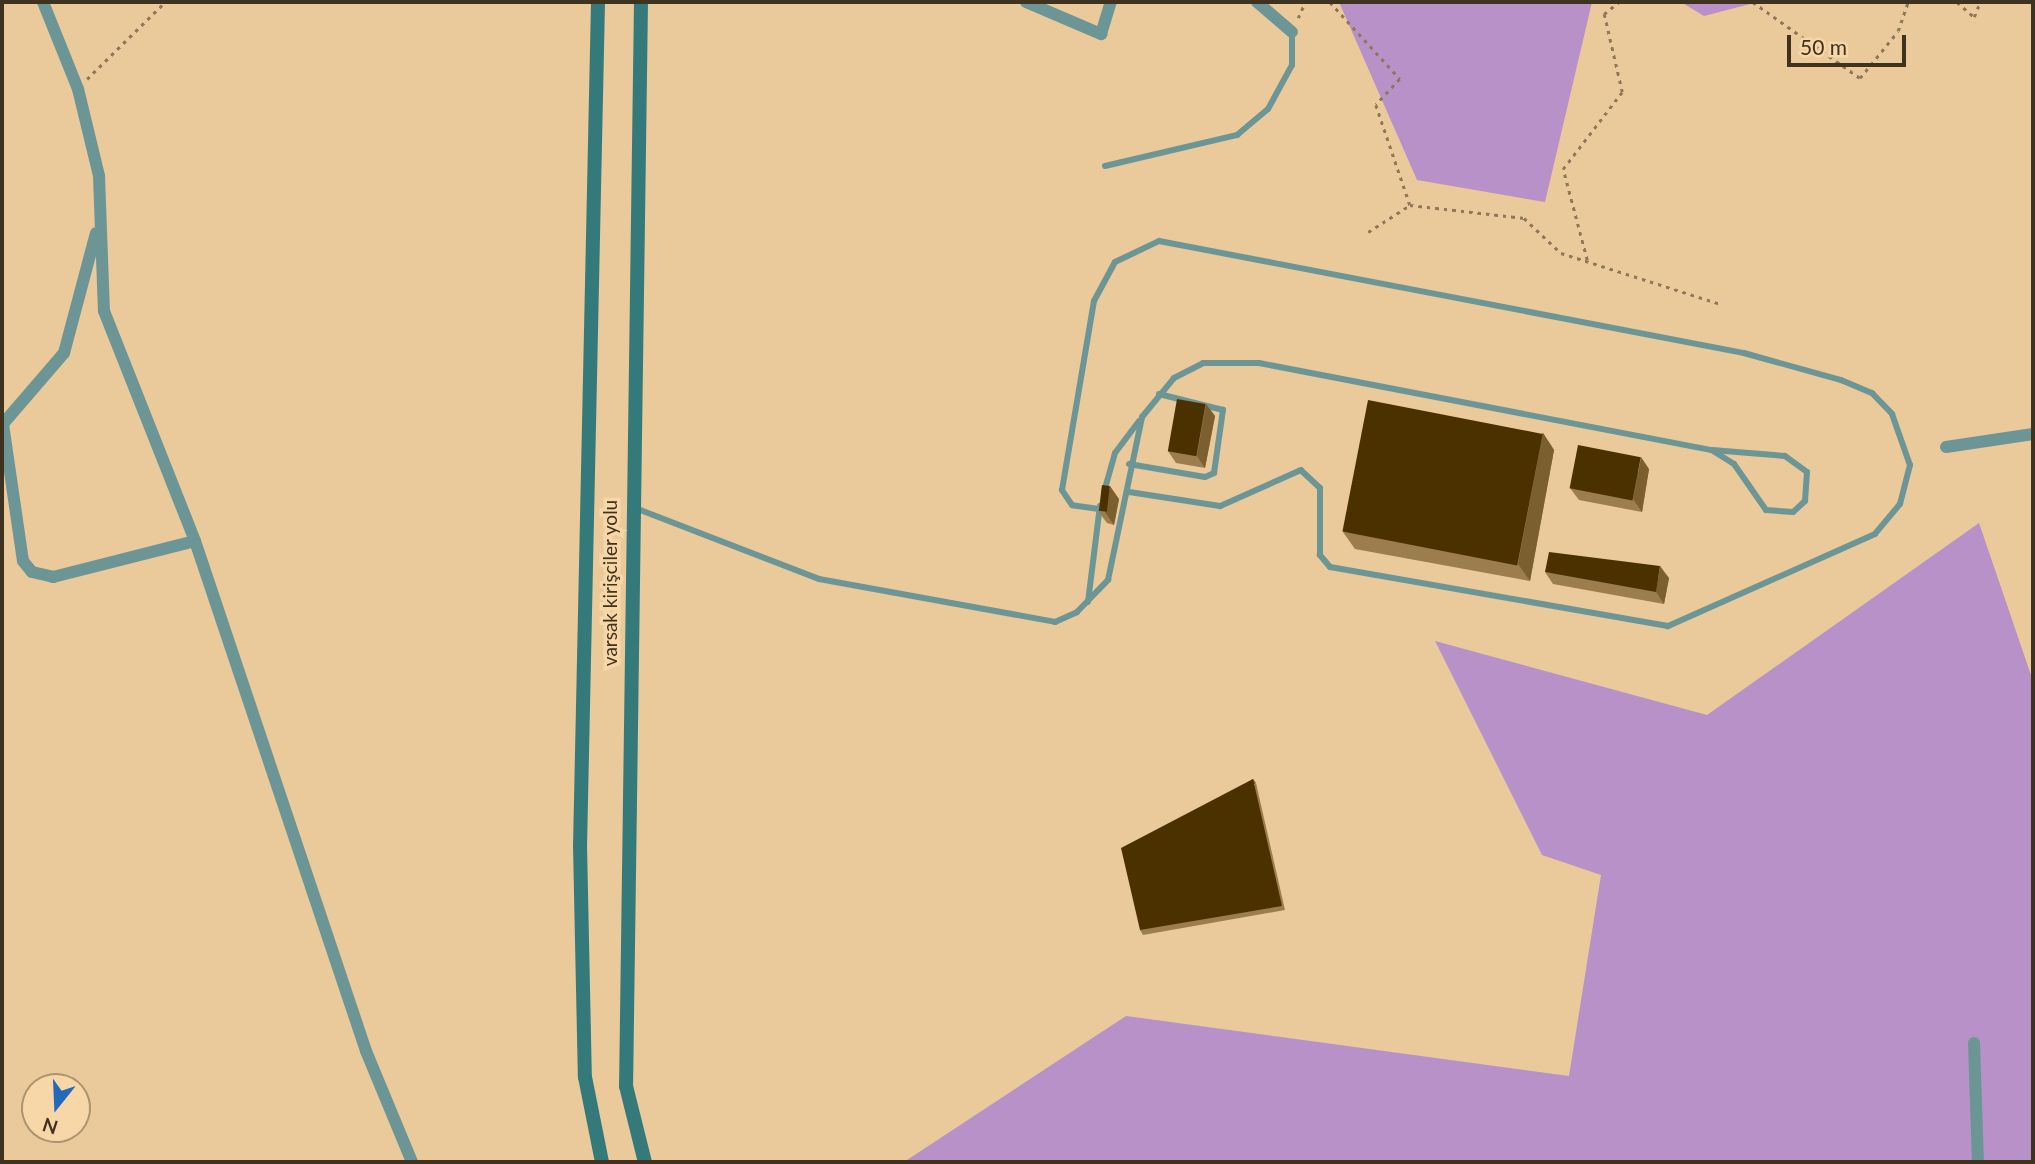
<!DOCTYPE html>
<html>
<head>
<meta charset="utf-8">
<style>
	body { margin:0 }
	#map { position:relative; width:2035px; height:1164px; overflow:hidden; background:#eac99b; font-family:Lato,sans-serif }
	div>[style] { position:absolute }
	.green>* { inset:0; background:#b791c8 }
	.path>* { height:2.5px; margin-top:-1.25px; transform-origin:0; background:repeating-linear-gradient(90deg,#8f7859 0 3.5px,transparent 0 8.5px) }
	.lane>* { height:6px; margin:-3px; padding:0 3px; transform-origin:3px; border-radius:3px; background:#6c9696 }
	.street>* { height:12px; margin:-6px; padding:0 6px; transform-origin:6px; border-radius:6px; background:#6c9696 }
	.secondary>* { height:14px; margin:-7px; padding:0 7px; transform-origin:7px; border-radius:7px; background:#347a7a }
	.wall>* { inset:0; background:#9b7d4e }
	.shaded-wall>* { inset:0; background:#7b5f2e; transform-origin:0 0 }
	.building>* { inset:0; background:#4c3100; transform-origin:0 0 }
	span { translate:-50% -50%; white-space:nowrap; text-align:center; line-height:1.15; -webkit-text-stroke:7px #f7d6a7; paint-order:stroke }
	.street-label { font-size:19px; color:#3f321f }
	.frame { position:absolute; inset:0; border:4px solid #3f321f; pointer-events:none }
	.north { position:absolute; left:21px; top:1073px; width:70px; height:70px; box-sizing:border-box; background:#f7d6a7; border:2px solid #ad9471; border-radius:50%; rotate:198deg; font-size:19px; font-weight:700; line-height:28px; text-align:center; color:#3f321f }
	.north::after { content:''; display:block; margin:auto; width:24px; height:32px; background:#2569ba; clip-path:polygon(50% 0,100% 100%,50% 72%,0 100%) }
	.scale { position:absolute; left:1787px; top:35px; width:119px; height:32px; box-sizing:border-box; border:4px solid #3f321f; border-top:0; padding-left:9px; font-size:21px; line-height:24px; white-space:nowrap; color:#3f321f; -webkit-text-stroke:5px #f7d6a7; paint-order:stroke }
</style>
</head>
<body>
<div id="map">
	<div class="green">
		<i style="clip-path:polygon(1339px 2px,1592px 2px,1545px 202px,1417px 180px)"></i>
		<i style="clip-path:polygon(1681px 2px,1758px 2px,1704px 16px)"></i>
		<i style="clip-path:polygon(1979px 523px,2033px 681px,2033px 1162px,904px 1162px,1126px 1016px,1569px 1076px,1601px 875px,1542px 855px,1435px 641px,1707px 715px)"></i>
	</div>
	<div class="path">
		<i style="left:1330px;top:2px;width:104px;rotate:47.7deg"></i>
		<i style="left:1400px;top:79px;width:35px;rotate:133deg"></i>
		<i style="left:1376px;top:105px;width:106px;rotate:71.2deg"></i>
		<i style="left:1753px;top:2px;width:131px;rotate:35.4deg"></i>
		<i style="left:1860px;top:78px;width:60px;rotate:-51deg"></i>
		<i style="left:1898px;top:31px;width:31px;rotate:-71deg"></i>
		<i style="left:1957px;top:2px;width:23px;rotate:41deg"></i>
		<i style="left:1974px;top:17px;width:16px;rotate:-68deg"></i>
		<i style="left:1298px;top:18px;width:17px;rotate:-66deg"></i>
		<i style="left:87px;top:79px;width:110px;rotate:-44.6deg"></i>
		<i style="left:1368px;top:232px;width:50px;rotate:-32.7deg"></i>
		<i style="left:1410px;top:205px;width:115px;rotate:6.5deg"></i>
		<i style="left:1524px;top:218px;width:51px;rotate:43.4deg"></i>
		<i style="left:1561px;top:253px;width:168px;rotate:17.7deg"></i>
		<i style="left:1587px;top:260px;width:94px;rotate:-104.8deg"></i>
		<i style="left:1563px;top:169px;width:97px;rotate:-52.5deg"></i>
		<i style="left:1622px;top:92px;width:80px;rotate:-103deg"></i>
		<i style="left:1604px;top:14px;width:19px;rotate:-39deg"></i>
	</div>
	<div class="lane">
		<i style="left:1105px;top:166px;width:136px;rotate:-13.2deg"></i>
		<i style="left:1237px;top:135px;width:40px;rotate:-40deg"></i>
		<i style="left:1268px;top:109px;width:50px;rotate:-61.4deg"></i>
		<i style="left:1292px;top:65px;width:33px;rotate:-90deg"></i>
		<i style="left:1129px;top:464px;width:77px;rotate:9.7deg"></i>
		<i style="left:1205px;top:477px;width:10px;rotate:-24deg"></i>
		<i style="left:1214px;top:473px;width:64px;rotate:-81.9deg"></i>
		<i style="left:1223px;top:410px;width:66px;rotate:-166deg"></i>
		<i style="left:1104px;top:492px;width:41px;rotate:-74.2deg"></i>
		<i style="left:1115px;top:453px;width:40px;rotate:-53deg"></i>
		<i style="left:635px;top:508px;width:197px;rotate:21.1deg"></i>
		<i style="left:819px;top:579px;width:240px;rotate:10.3deg"></i>
		<i style="left:1055px;top:622px;width:24px;rotate:-24deg"></i>
		<i style="left:1077px;top:612px;width:45px;rotate:-45.9deg"></i>
		<i style="left:1108px;top:580px;width:167px;rotate:-78.2deg"></i>
		<i style="left:1142px;top:417px;width:50px;rotate:-50.6deg"></i>
		<i style="left:1174px;top:378px;width:33px;rotate:-27deg"></i>
		<i style="left:1203px;top:363px;width:56px"></i>
		<i style="left:1259px;top:363px;width:461px;rotate:10.9deg"></i>
		<i style="left:1712px;top:450px;width:73px;rotate:4.7deg"></i>
		<i style="left:1785px;top:456px;width:27px;rotate:36deg"></i>
		<i style="left:1807px;top:472px;width:29px;rotate:94deg"></i>
		<i style="left:1805px;top:501px;width:16px;rotate:137deg"></i>
		<i style="left:1793px;top:512px;width:27px;rotate:-176deg"></i>
		<i style="left:1766px;top:510px;width:56px;rotate:-124.8deg"></i>
		<i style="left:1734px;top:464px;width:26px;rotate:-148deg"></i>
		<i style="left:1099px;top:509px;width:27px;rotate:-172deg"></i>
		<i style="left:1072px;top:505px;width:18px;rotate:-124deg"></i>
		<i style="left:1062px;top:490px;width:192px;rotate:-80.4deg"></i>
		<i style="left:1094px;top:301px;width:44px;rotate:-61.7deg"></i>
		<i style="left:1115px;top:262px;width:49px;rotate:-25.5deg"></i>
		<i style="left:1159px;top:241px;width:596px;rotate:10.84deg"></i>
		<i style="left:1744px;top:353px;width:101px;rotate:15.6deg"></i>
		<i style="left:1841px;top:380px;width:34px;rotate:23deg"></i>
		<i style="left:1872px;top:393px;width:29px;rotate:46deg"></i>
		<i style="left:1892px;top:414px;width:54px;rotate:70.6deg"></i>
		<i style="left:1910px;top:465px;width:40px;rotate:104.4deg"></i>
		<i style="left:1900px;top:504px;width:39px;rotate:130deg"></i>
		<i style="left:1875px;top:534px;width:227px;rotate:156deg"></i>
		<i style="left:1668px;top:626px;width:343px;rotate:-170.1deg"></i>
		<i style="left:1330px;top:567px;width:16px;rotate:-130deg"></i>
		<i style="left:1320px;top:555px;width:67px;rotate:-90deg"></i>
		<i style="left:1320px;top:488px;width:26px;rotate:-137deg"></i>
		<i style="left:1301px;top:470px;width:89px;rotate:156deg"></i>
		<i style="left:1220px;top:506px;width:92px;rotate:-171.3deg"></i>
		<i style="left:1088px;top:602px;width:97px;rotate:-82.9deg"></i>
	</div>
	<div class="street">
		<i style="left:43px;top:2px;width:94px;rotate:68.1deg"></i>
		<i style="left:78px;top:89px;width:89px;rotate:76.4deg"></i>
		<i style="left:99px;top:176px;width:135px;rotate:87.9deg"></i>
		<i style="left:104px;top:311px;width:247px;rotate:68.4deg"></i>
		<i style="left:195px;top:541px;width:538px;rotate:71.46deg"></i>
		<i style="left:366px;top:1051px;width:120px;rotate:67.5deg"></i>
		<i style="left:1026px;top:2px;width:82px;rotate:23.1deg"></i>
		<i style="left:1101px;top:34px;width:34px;rotate:-73deg"></i>
		<i style="left:1257px;top:2px;width:46px;rotate:40.6deg"></i>
		<i style="left:3px;top:424px;width:138px;rotate:81.7deg"></i>
		<i style="left:23px;top:561px;width:14px;rotate:51deg"></i>
		<i style="left:32px;top:572px;width:22px;rotate:13deg"></i>
		<i style="left:53px;top:577px;width:146px;rotate:-14.2deg"></i>
		<i style="left:2px;top:425px;width:95px;rotate:-49.3deg"></i>
		<i style="left:64px;top:353px;width:124px;rotate:-75.1deg"></i>
		<i style="left:1946px;top:447px;width:88px;rotate:-8.5deg"></i>
		<i style="left:1974px;top:1043px;width:119px;rotate:88.1deg"></i>
	</div>
	<div class="secondary">
		<i style="left:598px;top:2px;width:843px;rotate:91.22deg"></i>
		<i style="left:580px;top:845px;width:232px;rotate:88.8deg"></i>
		<i style="left:585px;top:1077px;width:87px;rotate:78.7deg"></i>
		<i style="left:641px;top:2px;width:1084px;rotate:90.79deg"></i>
		<i style="left:626px;top:1086px;width:78px;rotate:76deg"></i>
	</div>
	<div class="wall">
		<i style="clip-path:polygon(1206px 404px,1215px 416px,1205px 468px,1176px 463px,1168px 451px)"></i>
		<i style="clip-path:polygon(1543px 433px,1554px 450px,1530px 581px,1355px 549px,1343px 532px)"></i>
		<i style="clip-path:polygon(1649px 469px,1642px 512px,1579px 500px,1570px 488px)"></i>
		<i style="clip-path:polygon(1119px 499px,1114px 525px,1107px 523px,1098px 511px)"></i>
		<i style="clip-path:polygon(1545px 572px,1669px 578px,1664px 604px,1553px 584px)"></i>
		<i style="clip-path:polygon(1256px 783px,1285px 910px,1143px 935px,1140px 930px)"></i>
	</div>
	<div class="shaded-wall">
		<i style="clip-path:polygon(1206px 404px,1215px 416px,1205px 468px,1197px 456px)"></i>
		<i style="clip-path:polygon(1543px 433px,1554px 450px,1530px 581px,1518px 564px)"></i>
		<i style="clip-path:polygon(1641px 457px,1649px 469px,1642px 512px,1633px 499px)"></i>
		<i style="clip-path:polygon(1110px 486px,1119px 499px,1114px 525px,1105px 512px)"></i>
		<i style="clip-path:polygon(1660px 566px,1669px 578px,1664px 604px,1656px 592px)"></i>
		<i style="left:1253px;top:779px;width:5px;height:130px;rotate:53deg"></i>
	</div>
	<div class="building">
		<i style="left:1177px;top:399px;width:29px;height:53px;rotate:10deg"></i>
		<i style="left:1368px;top:400px;width:178px;height:134px;rotate:11deg"></i>
		<i style="left:1578px;top:445px;width:64px;height:44px;rotate:11deg"></i>
		<i style="left:1102px;top:485px;width:8px;height:26px;rotate:7deg"></i>
		<i style="clip-path:polygon(1549px 552px,1660px 566px,1656px 592px,1545px 572px)"></i>
		<i style="clip-path:polygon(1253px 779px,1282px 906px,1140px 930px,1121px 848px)"></i>
	</div>
	<div class="street-label">
		<span style="left:610px;top:583px;rotate:-90deg">varsak kirişciler yolu</span>
	</div>
	<div class="frame"></div>
	<div class="north">N</div>
	<div class="scale">50 m</div>
</div>
</body>
</html>
